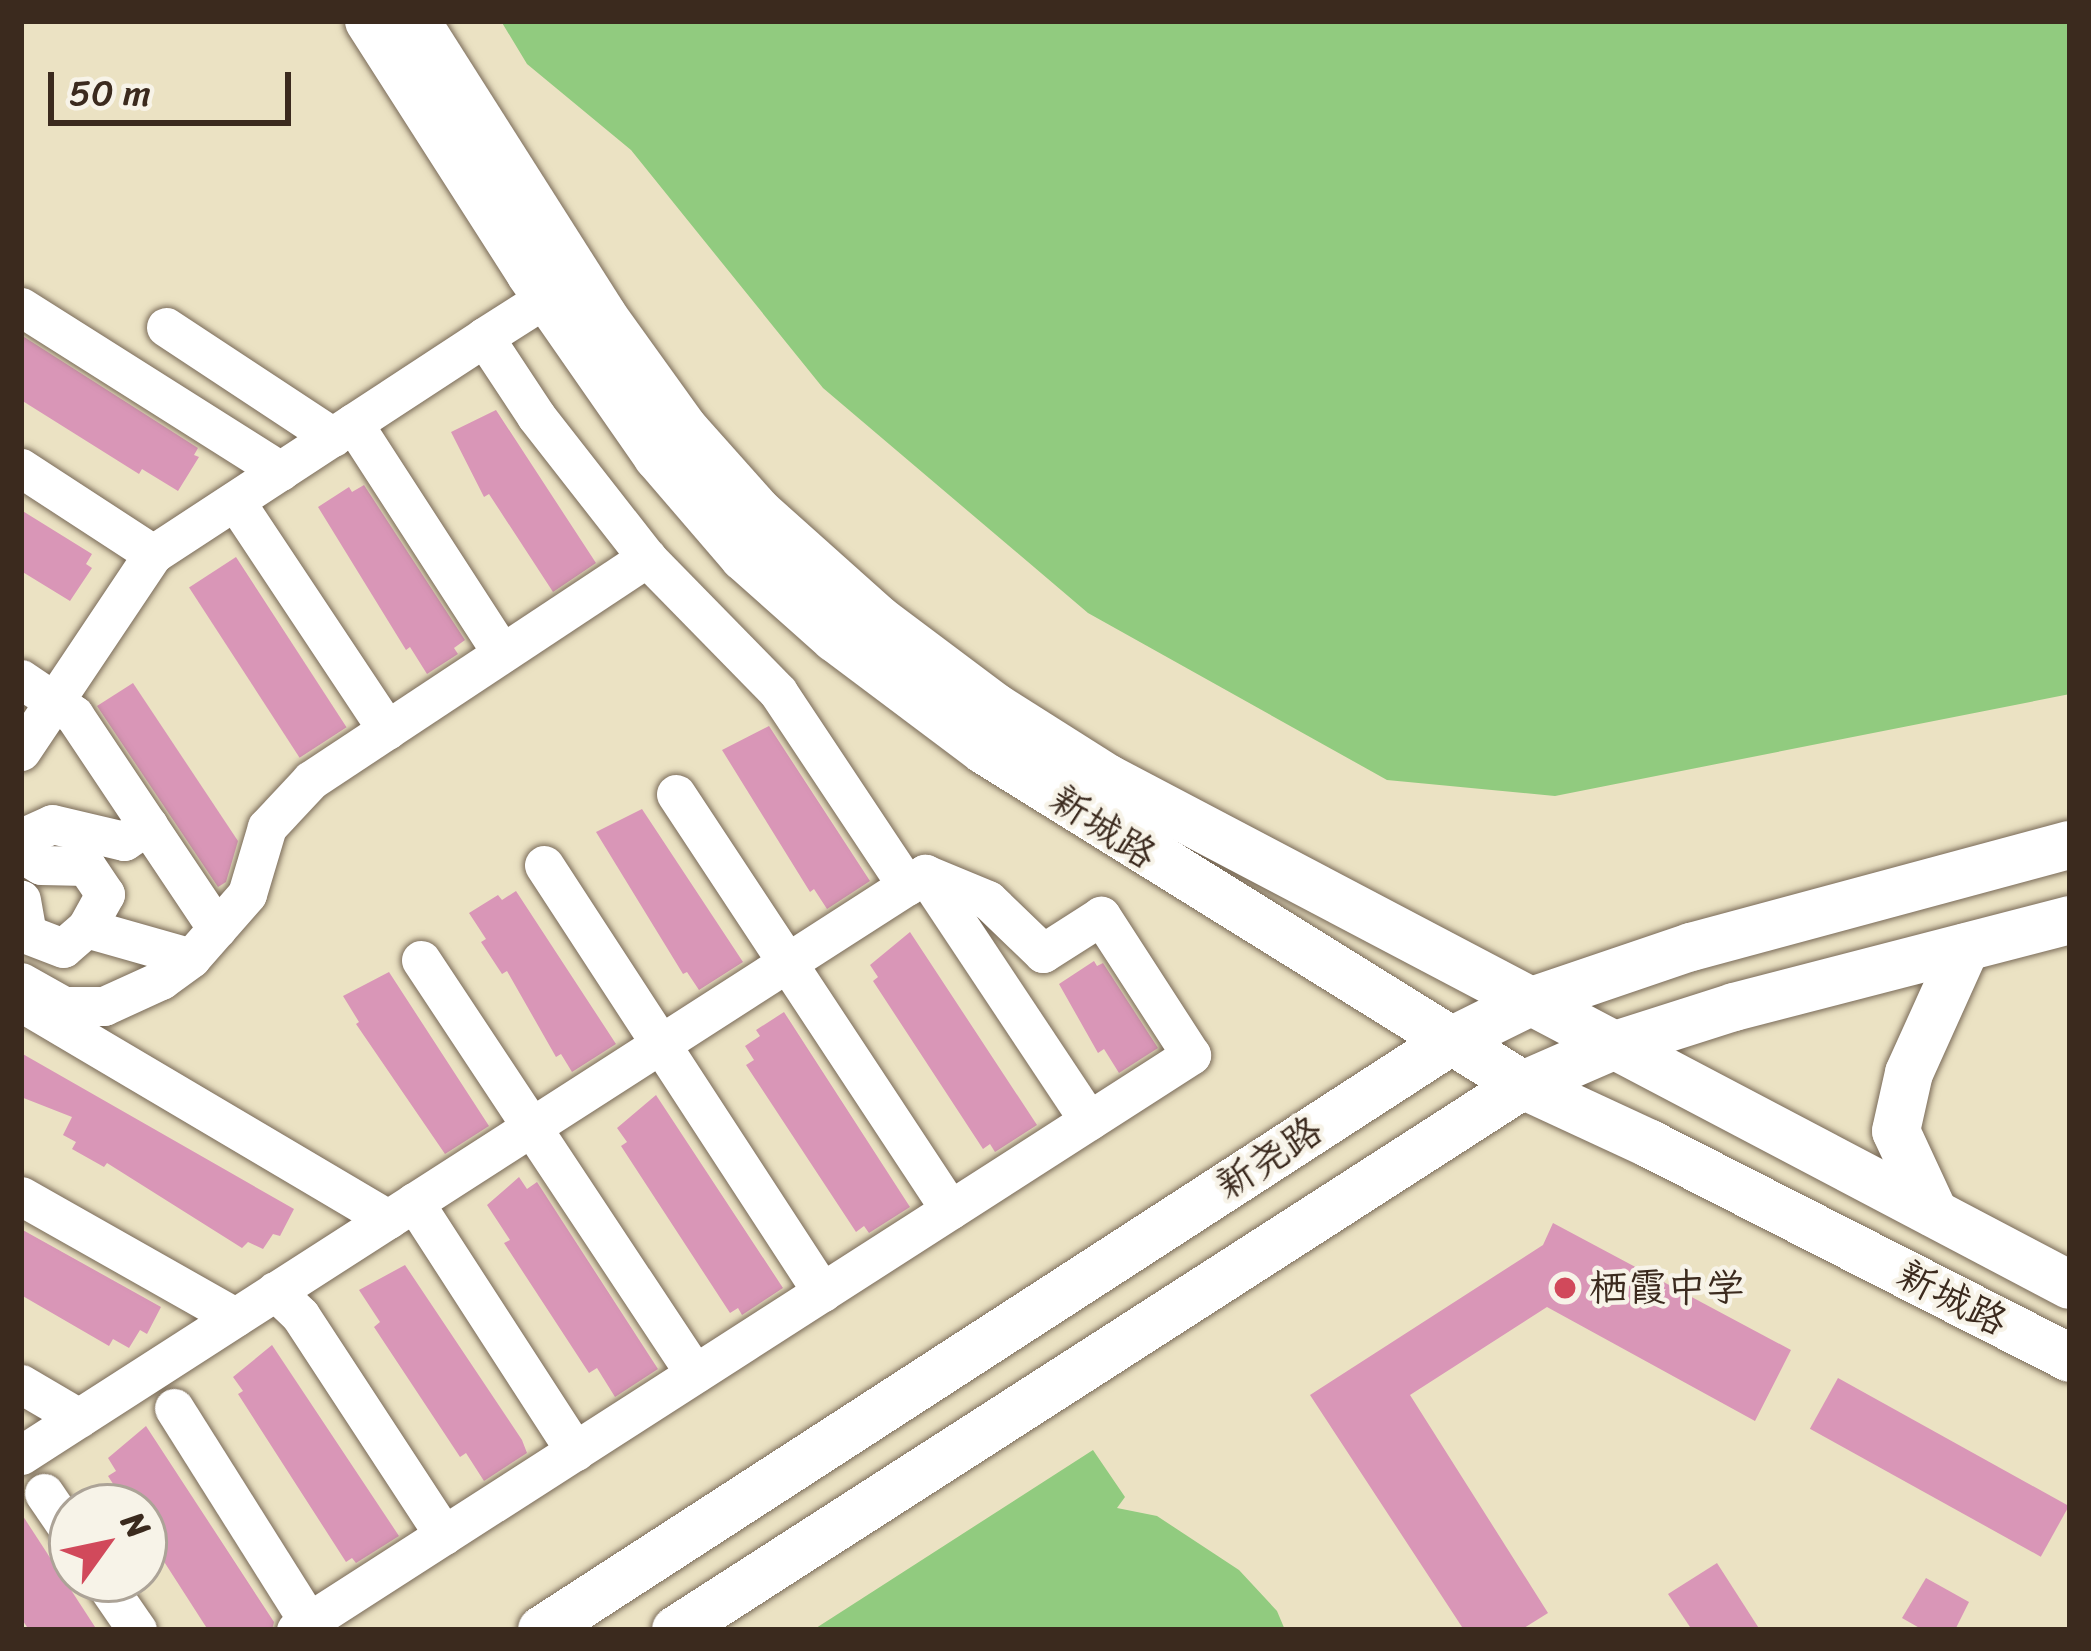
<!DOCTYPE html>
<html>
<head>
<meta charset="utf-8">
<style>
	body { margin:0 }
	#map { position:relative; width:2091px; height:1651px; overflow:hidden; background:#ebe2c3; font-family:Sriracha,"LXGW WenKai TC",sans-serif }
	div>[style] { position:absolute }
	.green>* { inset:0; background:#91cb7f }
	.building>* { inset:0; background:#d996b7; transform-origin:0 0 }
	.roads { filter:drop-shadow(0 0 3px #796a58) drop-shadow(0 0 3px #796a58) }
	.minor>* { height:39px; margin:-19.5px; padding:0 19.5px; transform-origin:19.5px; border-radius:19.5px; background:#fff }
	.major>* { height:48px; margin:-24px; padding:0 24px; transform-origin:24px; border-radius:24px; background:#fff }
	.dots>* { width:33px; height:33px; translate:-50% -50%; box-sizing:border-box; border:6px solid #f7f3e8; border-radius:50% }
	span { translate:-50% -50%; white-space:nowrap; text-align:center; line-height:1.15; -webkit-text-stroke:9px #f7f3e8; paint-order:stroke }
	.street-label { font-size:39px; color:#3b2a1e }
	.poi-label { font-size:39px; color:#3b2a1e }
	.left { translate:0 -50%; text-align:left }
	.frame { position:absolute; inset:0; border:24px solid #3b2a1e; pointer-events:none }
	.north { position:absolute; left:48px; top:1483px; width:120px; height:120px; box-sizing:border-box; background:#f7f3e8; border:3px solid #aca397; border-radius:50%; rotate:57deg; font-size:33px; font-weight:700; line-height:48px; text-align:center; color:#3b2a1e }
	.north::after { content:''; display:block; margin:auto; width:42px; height:54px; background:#d1495b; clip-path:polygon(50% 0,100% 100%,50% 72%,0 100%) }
	.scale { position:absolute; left:48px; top:72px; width:243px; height:54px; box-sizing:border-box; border:6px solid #3b2a1e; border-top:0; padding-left:15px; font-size:36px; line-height:42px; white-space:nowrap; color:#3b2a1e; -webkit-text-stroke:9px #f7f3e8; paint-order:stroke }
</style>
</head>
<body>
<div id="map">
	<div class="green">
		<i style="clip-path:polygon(501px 21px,2070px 21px,2070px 694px,1555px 796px,1387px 780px,1088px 613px,823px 388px,631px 150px,527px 64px)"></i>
		<i style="clip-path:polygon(1093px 1450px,1125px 1497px,1117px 1508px,1157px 1516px,1239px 1570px,1277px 1611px,1285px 1630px,813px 1630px)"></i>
	</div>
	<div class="building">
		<i style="clip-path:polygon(21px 335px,198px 448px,194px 455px,199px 457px,178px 491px,142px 469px,139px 474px,21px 400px)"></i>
		<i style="clip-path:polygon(496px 410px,596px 563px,553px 592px,489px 494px,484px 497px,451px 432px)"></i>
		<i style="clip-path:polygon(364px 485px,465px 640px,454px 648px,458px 654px,427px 674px,410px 647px,406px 650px,318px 507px,349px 487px,352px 492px)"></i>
		<i style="clip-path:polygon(21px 510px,92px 554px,86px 564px,92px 568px,70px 601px,21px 571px)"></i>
		<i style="left:236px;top:557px;width:203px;height:56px;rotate:57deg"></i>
		<i style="clip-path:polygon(133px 683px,238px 841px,226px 882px,218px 887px,97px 706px)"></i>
		<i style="clip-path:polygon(769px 726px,870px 881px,827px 909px,814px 889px,810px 892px,722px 750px)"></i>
		<i style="clip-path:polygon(642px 809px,743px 962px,699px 990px,687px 972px,683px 974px,596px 832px)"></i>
		<i style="clip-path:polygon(516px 891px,616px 1044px,572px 1072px,561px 1054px,556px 1057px,507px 971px,502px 974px,481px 942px,486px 939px,469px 913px,498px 895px,502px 900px)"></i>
		<i style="clip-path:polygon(910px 932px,1037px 1125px,995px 1152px,990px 1144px,983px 1149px,873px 981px,878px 977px,870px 965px)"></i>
		<i style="clip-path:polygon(1094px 961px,1097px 966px,1103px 963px,1158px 1048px,1119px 1073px,1104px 1049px,1098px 1053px,1059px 984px)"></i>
		<i style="clip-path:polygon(389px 972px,489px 1126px,445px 1154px,356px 1024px,359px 1022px,343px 996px)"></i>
		<i style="clip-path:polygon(784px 1012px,910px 1207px,869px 1233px,864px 1226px,856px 1232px,746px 1065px,754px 1060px,745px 1046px,760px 1036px,756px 1030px)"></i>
		<i style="clip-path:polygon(21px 1053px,294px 1209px,280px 1236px,273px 1234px,263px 1249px,248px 1242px,242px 1248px,107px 1163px,104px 1167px,72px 1149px,76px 1142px,63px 1135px,72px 1117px,21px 1097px)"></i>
		<i style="clip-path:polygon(656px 1095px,783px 1288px,742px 1315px,738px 1308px,730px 1313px,621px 1146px,627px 1142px,617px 1128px)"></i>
		<i style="clip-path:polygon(519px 1177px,527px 1189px,537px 1182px,658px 1369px,615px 1397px,597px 1368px,589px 1373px,504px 1243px,510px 1240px,487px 1205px)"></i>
		<i style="clip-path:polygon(1553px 1223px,1791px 1350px,1755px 1421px,1547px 1307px,1410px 1395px,1548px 1613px,1521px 1630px,1464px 1630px,1310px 1395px,1543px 1245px)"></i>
		<i style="clip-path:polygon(21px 1229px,161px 1307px,147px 1334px,140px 1330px,129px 1348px,113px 1339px,109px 1346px,21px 1295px)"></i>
		<i style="clip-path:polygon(405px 1265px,522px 1440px,527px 1453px,484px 1481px,466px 1453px,460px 1457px,374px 1327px,380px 1322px,359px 1290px)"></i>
		<i style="clip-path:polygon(272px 1345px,399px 1536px,356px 1563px,352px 1558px,346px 1562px,238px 1394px,243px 1391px,233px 1377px)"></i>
		<i style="left:1838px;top:1378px;width:264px;height:58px;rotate:29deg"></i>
		<i style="clip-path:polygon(146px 1426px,274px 1622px,272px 1630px,208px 1630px,154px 1546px,161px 1541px,144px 1507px,128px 1507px,108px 1476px,116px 1471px,108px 1458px)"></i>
		<i style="clip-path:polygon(21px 1513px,97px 1630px,29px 1630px,21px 1618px)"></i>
		<i style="clip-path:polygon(1717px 1563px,1760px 1630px,1692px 1630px,1668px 1594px)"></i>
		<i style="clip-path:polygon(1926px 1578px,1969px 1602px,1955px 1630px,1923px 1630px,1902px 1618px)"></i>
	</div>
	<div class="roads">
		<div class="minor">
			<i style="left:21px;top:307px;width:307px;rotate:32.3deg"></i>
			<i style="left:166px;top:327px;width:200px;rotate:33.4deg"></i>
			<i style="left:484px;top:337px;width:75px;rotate:-32.4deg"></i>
			<i style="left:353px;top:423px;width:274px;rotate:57.1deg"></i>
			<i style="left:21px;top:468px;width:158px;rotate:33.1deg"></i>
			<i style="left:235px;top:501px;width:275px;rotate:56.4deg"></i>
			<i style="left:21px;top:679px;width:64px;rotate:34.2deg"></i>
			<i style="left:74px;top:715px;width:257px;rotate:56.2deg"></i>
			<i style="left:21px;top:751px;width:237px;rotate:-56.2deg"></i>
			<i style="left:153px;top:554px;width:396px;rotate:-33.2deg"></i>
			<i style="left:484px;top:337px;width:95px;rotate:56.6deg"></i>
			<i style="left:536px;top:416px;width:180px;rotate:52deg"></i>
			<i style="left:647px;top:558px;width:187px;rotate:45.6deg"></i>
			<i style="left:778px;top:692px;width:233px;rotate:56.4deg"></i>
			<i style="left:676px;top:794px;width:498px;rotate:56.6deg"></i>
			<i style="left:21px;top:838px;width:34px;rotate:-24deg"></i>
			<i style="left:52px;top:824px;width:74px;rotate:13.3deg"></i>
			<i style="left:124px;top:841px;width:29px;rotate:-34deg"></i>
			<i style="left:21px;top:853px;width:23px;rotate:31deg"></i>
			<i style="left:41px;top:865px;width:45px;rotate:1.3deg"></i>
			<i style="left:86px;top:866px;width:34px;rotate:56deg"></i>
			<i style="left:105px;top:894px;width:39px;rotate:119deg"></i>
			<i style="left:86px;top:928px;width:30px;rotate:139deg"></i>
			<i style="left:63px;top:948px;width:39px;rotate:-159deg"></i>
			<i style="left:27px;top:934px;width:35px;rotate:-100deg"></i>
			<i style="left:544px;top:865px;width:510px;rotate:56.93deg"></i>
			<i style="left:925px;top:874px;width:296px;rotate:56.4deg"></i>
			<i style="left:86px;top:928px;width:109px;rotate:15.9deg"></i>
			<i style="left:421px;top:960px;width:496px;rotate:56.5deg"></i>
			<i style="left:21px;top:982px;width:49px;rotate:29.2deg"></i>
			<i style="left:64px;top:1006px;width:40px"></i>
			<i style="left:104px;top:1006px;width:63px;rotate:-24.5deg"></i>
			<i style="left:161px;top:980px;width:37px;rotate:-36deg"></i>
			<i style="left:191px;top:958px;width:85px;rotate:-48.8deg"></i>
			<i style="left:247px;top:894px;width:70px;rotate:-73.4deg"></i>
			<i style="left:267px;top:827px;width:64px;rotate:-46.9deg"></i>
			<i style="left:311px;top:780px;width:403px;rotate:-33.5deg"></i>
			<i style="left:31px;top:1008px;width:415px;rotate:30.6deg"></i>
			<i style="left:21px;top:1196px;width:246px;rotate:29.5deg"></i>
			<i style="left:414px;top:1202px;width:297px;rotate:57.1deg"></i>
			<i style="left:275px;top:1291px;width:35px;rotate:44deg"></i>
			<i style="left:300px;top:1315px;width:263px;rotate:56.8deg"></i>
			<i style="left:21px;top:1384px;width:67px;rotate:30.4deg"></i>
			<i style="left:174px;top:1408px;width:253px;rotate:57.8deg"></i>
			<i style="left:21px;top:1455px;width:1075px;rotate:-32.73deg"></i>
			<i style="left:44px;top:1493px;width:50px;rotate:55.7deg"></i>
			<i style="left:102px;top:1579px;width:62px;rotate:55.5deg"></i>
			<i style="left:296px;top:1630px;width:1064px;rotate:-32.72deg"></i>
			<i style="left:1191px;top:1055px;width:166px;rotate:-122.9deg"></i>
			<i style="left:1101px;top:916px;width:69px;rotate:147.5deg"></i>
			<i style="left:1043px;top:953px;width:76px;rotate:-136.1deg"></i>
			<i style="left:988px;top:900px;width:68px;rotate:-157.6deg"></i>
		</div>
		<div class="major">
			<i style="left:369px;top:21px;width:299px;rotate:57.4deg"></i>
			<i style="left:530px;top:273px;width:224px;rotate:55.2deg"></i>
			<i style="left:658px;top:457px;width:132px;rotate:49.3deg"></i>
			<i style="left:744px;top:557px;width:122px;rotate:41.7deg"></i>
			<i style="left:835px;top:638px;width:186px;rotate:36.9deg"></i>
			<i style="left:984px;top:750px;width:635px;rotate:31.86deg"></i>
			<i style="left:1523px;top:1085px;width:140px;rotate:24.9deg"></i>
			<i style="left:1650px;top:1144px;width:471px;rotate:27deg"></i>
			<i style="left:416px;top:21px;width:349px;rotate:57.6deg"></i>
			<i style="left:603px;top:316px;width:140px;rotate:54.3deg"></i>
			<i style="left:685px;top:430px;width:110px;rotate:48.3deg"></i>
			<i style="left:758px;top:512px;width:162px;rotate:41.8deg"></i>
			<i style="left:879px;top:620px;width:145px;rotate:36.9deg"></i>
			<i style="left:995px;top:707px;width:133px;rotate:32.4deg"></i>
			<i style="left:1107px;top:778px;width:1088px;rotate:27.77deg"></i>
			<i style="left:1934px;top:1213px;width:90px;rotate:-114.9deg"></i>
			<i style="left:1896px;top:1131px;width:59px;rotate:-77.4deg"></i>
			<i style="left:1909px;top:1073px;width:138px;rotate:-65.7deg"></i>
			<i style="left:542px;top:1630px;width:1083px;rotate:-32.94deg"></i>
			<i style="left:1451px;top:1041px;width:90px;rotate:-26.3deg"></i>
			<i style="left:1532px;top:1001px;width:168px;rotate:-18.8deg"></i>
			<i style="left:1691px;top:947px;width:392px;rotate:-15.1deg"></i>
			<i style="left:676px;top:1630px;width:1007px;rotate:-32.76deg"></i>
			<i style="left:1523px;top:1085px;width:100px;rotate:-23.5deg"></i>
			<i style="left:1615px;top:1045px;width:125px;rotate:-17.7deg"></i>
			<i style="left:1734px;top:1007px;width:347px;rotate:-14.5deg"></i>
		</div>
	</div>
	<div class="dots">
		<i style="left:1565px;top:1288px;background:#d1495b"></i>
	</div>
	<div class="street-label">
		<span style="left:1103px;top:827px;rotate:33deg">新城路</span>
		<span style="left:1269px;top:1158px;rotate:-33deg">新尧路</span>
		<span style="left:1952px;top:1298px;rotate:27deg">新城路</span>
	</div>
	<div class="poi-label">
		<span class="left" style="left:1589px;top:1288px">栖霞中学</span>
	</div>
	<div class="frame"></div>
	<div class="north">N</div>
	<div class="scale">50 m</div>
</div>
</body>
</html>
